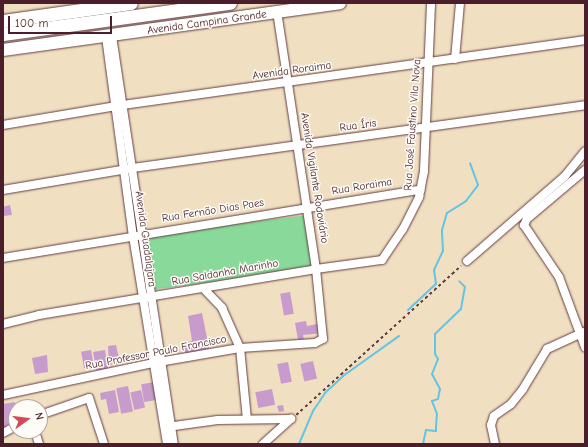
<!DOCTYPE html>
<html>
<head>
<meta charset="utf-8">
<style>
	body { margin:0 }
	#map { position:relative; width:588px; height:447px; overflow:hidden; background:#f1dfc1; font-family:"Comic Neue",sans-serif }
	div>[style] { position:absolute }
	.green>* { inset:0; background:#88d99a; transform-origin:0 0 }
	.stream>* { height:2px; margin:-1px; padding:0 1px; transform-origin:1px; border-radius:1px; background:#64c4e3 }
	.building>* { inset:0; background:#c79bcc; transform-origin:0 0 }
	.path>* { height:1.5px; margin-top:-0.75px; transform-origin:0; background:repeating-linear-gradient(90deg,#633c42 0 3px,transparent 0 6px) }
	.roads { filter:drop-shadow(0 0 1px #633c42) drop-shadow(0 0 1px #633c42) }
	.minor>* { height:8px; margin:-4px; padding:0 4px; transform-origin:4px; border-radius:4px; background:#fff }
	.primary>* { height:12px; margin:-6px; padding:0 6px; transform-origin:6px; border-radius:6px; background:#fff }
	.trunk>* { height:13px; margin:-6.5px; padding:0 6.5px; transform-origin:6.5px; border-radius:6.5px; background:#fff }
	span { translate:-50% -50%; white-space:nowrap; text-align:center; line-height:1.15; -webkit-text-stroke:3px #fdfcf7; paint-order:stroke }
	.street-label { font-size:11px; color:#4a1f2b }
	.frame { position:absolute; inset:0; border:4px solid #4a1f2b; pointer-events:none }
	.north { position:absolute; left:8px; top:399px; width:40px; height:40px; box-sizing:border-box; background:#fdfcf7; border:1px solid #b5a4a5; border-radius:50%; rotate:76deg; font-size:11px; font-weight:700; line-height:16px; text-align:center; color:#4a1f2b }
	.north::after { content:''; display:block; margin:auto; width:14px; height:18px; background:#d1495b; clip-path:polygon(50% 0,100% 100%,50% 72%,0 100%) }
	.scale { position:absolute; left:8px; top:16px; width:104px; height:18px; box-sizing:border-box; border:2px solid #4a1f2b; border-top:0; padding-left:5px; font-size:12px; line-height:14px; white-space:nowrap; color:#4a1f2b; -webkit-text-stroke:3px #fdfcf7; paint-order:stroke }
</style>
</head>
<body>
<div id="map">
	<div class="green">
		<i style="left:308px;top:215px;width:55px;height:163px;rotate:83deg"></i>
	</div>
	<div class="stream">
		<i style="left:408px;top:310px;width:38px;rotate:-43deg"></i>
		<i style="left:436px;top:284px;width:14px;rotate:-98deg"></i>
		<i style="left:434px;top:270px;width:21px;rotate:-65deg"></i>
		<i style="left:443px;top:251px;width:21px;rotate:-93deg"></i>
		<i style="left:442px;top:230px;width:18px;rotate:-74deg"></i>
		<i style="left:447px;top:213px;width:22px;rotate:-32deg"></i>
		<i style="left:466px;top:201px;width:20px;rotate:-53deg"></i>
		<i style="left:478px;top:185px;width:23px;rotate:-110deg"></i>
		<i style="left:299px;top:444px;width:36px;rotate:-67deg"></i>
		<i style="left:313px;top:411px;width:22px;rotate:-56deg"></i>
		<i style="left:325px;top:393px;width:25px;rotate:-43deg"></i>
		<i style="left:343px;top:376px;width:69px;rotate:-35.5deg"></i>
		<i style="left:423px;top:444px;width:14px;rotate:-78deg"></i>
		<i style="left:426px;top:430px;width:10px;rotate:6deg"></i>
		<i style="left:436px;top:431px;width:4px;rotate:-90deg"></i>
		<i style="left:436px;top:427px;width:13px;rotate:-86deg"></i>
		<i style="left:437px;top:414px;width:14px;rotate:-111deg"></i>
		<i style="left:432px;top:401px;width:6px;rotate:-18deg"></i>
		<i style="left:438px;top:399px;width:10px;rotate:-79deg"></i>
		<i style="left:440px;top:389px;width:17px;rotate:-118deg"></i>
		<i style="left:432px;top:374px;width:16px;rotate:-68deg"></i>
		<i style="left:438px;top:359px;width:6px;rotate:-121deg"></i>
		<i style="left:435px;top:354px;width:20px;rotate:-90deg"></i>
		<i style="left:435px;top:334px;width:36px;rotate:-44deg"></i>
		<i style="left:461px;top:309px;width:22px;rotate:-80deg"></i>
		<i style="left:465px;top:287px;width:8px;rotate:-135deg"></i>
	</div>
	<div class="building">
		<i style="clip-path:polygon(10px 205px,12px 215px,3px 216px,3px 207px)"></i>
		<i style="left:290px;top:292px;width:22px;height:10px;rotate:80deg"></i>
		<i style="clip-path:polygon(202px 313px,210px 353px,186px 357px,183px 343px,192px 341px,188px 316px)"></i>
		<i style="clip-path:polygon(306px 321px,307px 326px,322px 323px,323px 333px,303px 335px,304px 339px,298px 340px,295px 323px)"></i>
		<i style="clip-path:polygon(116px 345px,120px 363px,109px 365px,108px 346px)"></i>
		<i style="left:91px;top:350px;width:17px;height:10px;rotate:80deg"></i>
		<i style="left:105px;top:350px;width:19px;height:12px;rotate:81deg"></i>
		<i style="clip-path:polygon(47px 355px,48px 372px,35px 374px,32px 358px)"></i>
		<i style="left:313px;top:361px;width:18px;height:13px;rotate:77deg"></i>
		<i style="left:288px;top:362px;width:20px;height:11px;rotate:79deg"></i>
		<i style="left:155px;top:382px;width:18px;height:14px;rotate:81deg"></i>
		<i style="left:128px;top:386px;width:26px;height:12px;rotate:79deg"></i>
		<i style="left:272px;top:389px;width:16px;height:17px;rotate:79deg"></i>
		<i style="clip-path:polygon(115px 390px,119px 412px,109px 414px,106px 399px,101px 400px,100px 393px)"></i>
		<i style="left:141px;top:390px;width:18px;height:11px;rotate:77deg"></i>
		<i style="clip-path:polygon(15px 402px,16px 423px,6px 425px,7px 430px,3px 431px,3px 404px)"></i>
		<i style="clip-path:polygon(283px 405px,284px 411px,279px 412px,277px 406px)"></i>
	</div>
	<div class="path">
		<i style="left:296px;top:415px;width:222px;rotate:-42.1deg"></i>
	</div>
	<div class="roads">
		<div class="minor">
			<i style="left:112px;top:36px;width:413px;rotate:81.4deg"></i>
			<i style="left:106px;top:37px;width:201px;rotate:82.3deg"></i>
			<i style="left:133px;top:236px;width:211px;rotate:80.7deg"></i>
			<i style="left:455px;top:59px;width:56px;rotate:-84.9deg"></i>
			<i style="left:3px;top:125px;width:115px;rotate:-9.5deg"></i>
			<i style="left:116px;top:106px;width:474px;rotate:-8deg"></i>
			<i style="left:585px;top:170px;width:76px;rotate:139.8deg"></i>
			<i style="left:527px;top:219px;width:7px;rotate:117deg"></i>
			<i style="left:524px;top:225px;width:63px;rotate:56.1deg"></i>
			<i style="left:559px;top:277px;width:75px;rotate:69.6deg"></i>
			<i style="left:3px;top:190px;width:132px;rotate:-9.6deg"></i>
			<i style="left:133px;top:168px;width:456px;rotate:-7.9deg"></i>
			<i style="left:3px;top:258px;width:423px;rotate:-9.3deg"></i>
			<i style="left:467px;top:261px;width:130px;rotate:-40.9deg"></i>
			<i style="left:565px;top:176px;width:32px;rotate:-51deg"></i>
			<i style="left:203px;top:288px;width:28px;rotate:46deg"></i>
			<i style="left:222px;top:308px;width:44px;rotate:65.8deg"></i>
			<i style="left:240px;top:348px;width:71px;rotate:84.4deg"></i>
			<i style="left:3px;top:324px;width:37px;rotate:-14deg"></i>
			<i style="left:39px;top:315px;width:281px;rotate:-9.4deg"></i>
			<i style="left:316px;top:269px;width:67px;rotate:-7.8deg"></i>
			<i style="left:382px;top:260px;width:37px;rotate:-56deg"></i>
			<i style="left:403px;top:229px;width:36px;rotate:-63deg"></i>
			<i style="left:419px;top:197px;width:26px;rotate:-79deg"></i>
			<i style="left:424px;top:171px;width:168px;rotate:-87.6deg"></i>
			<i style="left:3px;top:395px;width:153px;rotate:-12deg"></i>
			<i style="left:153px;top:363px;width:88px;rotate:-9.8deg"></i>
			<i style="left:240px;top:348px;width:75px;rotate:-3.8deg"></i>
			<i style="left:315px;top:343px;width:9px;rotate:-27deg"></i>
			<i style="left:323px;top:339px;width:70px;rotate:-95.7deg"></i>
			<i style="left:316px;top:269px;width:260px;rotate:-98.6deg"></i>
			<i style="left:40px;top:415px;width:52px;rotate:-19.1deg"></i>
			<i style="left:89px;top:398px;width:48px;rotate:71.9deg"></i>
			<i style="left:167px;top:427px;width:51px;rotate:-7.8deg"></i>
			<i style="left:218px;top:420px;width:73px;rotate:-0.8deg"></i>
			<i style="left:35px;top:431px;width:14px;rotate:73deg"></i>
			<i style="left:3px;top:433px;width:15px;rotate:-28deg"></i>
			<i style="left:263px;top:444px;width:38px;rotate:-42deg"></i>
			<i style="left:495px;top:444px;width:19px;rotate:-102deg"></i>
			<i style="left:491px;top:425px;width:9px;rotate:-72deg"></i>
			<i style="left:494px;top:416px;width:21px;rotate:-35deg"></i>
			<i style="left:511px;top:404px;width:19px;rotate:-51deg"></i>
			<i style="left:523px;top:389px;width:47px;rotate:-59deg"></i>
			<i style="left:547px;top:349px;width:41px;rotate:-24.7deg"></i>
		</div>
		<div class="primary">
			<i style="left:3px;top:50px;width:340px;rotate:-7.9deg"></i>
		</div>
		<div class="trunk">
			<i style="left:3px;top:21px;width:129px;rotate:-8deg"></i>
			<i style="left:3px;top:34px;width:229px;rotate:-7.8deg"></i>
		</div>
	</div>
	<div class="street-label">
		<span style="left:207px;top:23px;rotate:-8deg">Avenida Campina Grande</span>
		<span style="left:292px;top:71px;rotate:-8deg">Avenida Roraima</span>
		<span style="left:413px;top:125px;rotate:-86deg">Rua José Faustino Vila Nova</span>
		<span style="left:358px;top:126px;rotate:-8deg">Rua Íris</span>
		<span style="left:314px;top:178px;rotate:81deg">Avenida Vigilante Rodoviário</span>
		<span style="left:362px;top:187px;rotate:-9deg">Rua Roraima</span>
		<span style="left:213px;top:211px;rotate:-9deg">Rua Fernão Dias Paes</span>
		<span style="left:145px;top:239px;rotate:82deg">Avenida Guadalajara</span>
		<span style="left:225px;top:273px;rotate:-10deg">Rua Saldanha Marinho</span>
		<span style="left:156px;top:353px;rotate:-11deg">Rua Professor Paulo Francisco</span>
	</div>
	<div class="frame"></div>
	<div class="north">N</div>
	<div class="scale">100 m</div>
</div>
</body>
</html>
